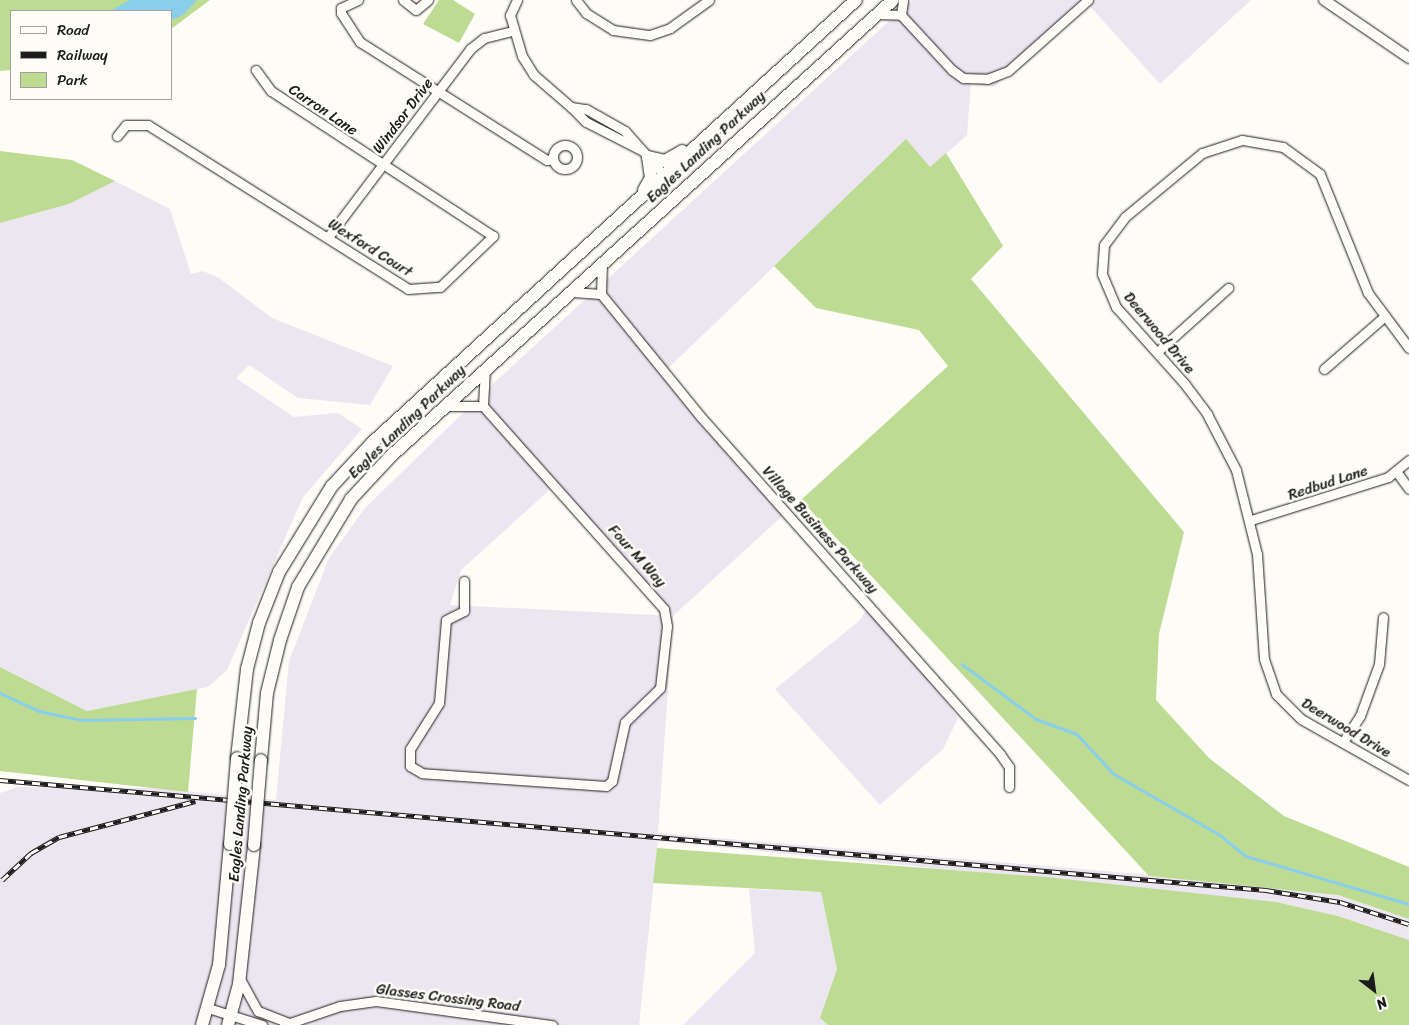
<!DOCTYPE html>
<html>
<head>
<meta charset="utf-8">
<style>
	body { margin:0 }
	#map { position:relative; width:1409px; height:1025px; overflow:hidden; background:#fdfcf7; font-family:Sriracha,sans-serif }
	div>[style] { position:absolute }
	.built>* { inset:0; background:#ece6f0 }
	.green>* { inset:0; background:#bedb93 }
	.water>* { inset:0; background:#89ceeb }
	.stream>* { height:2.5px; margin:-1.25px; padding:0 1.25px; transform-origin:1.25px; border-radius:1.25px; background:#89ceeb }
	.roads { filter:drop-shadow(0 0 1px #1c1c1c) drop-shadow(0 0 1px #1c1c1c) }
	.minor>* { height:9px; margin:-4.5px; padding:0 4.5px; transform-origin:4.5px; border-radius:4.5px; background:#fdfcf7 }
	.minor>.ring { margin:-4.5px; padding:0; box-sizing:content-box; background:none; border:9px solid #fdfcf7; border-radius:50% }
	.tertiary>* { height:10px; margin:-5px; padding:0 5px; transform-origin:5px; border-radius:5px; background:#fdfcf7 }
	.secondary>* { height:12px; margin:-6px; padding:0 6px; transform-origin:6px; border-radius:6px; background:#fdfcf7 }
	.rail>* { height:4.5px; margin-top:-2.25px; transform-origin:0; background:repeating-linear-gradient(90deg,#fdfcf7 0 8px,#1c1c1c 0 16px); box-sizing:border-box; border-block:1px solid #1c1c1c }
	.bridges { filter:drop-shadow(0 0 1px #1c1c1c) drop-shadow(0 0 1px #1c1c1c) }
	.secondary-bridge>* { height:12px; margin:-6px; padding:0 6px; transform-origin:6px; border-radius:6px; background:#fdfcf7 }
	span { translate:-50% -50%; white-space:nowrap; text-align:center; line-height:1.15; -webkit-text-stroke:5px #fdfcf7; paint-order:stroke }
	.street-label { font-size:15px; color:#1c1c1c }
	.legend { position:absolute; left:10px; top:10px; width:162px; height:90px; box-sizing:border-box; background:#fdfcf7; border:1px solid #a3a29f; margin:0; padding:6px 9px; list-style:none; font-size:15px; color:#1c1c1c }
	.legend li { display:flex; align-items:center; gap:10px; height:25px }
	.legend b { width:25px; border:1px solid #a3a29f }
	.north { position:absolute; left:1349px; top:965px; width:50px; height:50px; -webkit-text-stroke:4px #fdfcf7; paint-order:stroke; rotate:150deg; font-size:14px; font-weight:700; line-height:20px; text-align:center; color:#1c1c1c }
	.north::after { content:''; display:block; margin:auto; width:18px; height:22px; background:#1c1c1c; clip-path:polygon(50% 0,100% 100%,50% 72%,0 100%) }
</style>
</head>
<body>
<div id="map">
	<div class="built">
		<i style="clip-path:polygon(evenodd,912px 0,1251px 0,1160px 84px,1087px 3px,994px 87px,971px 83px,967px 135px,930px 168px,906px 140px,663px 373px,790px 509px,673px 616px,658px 833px,1245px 883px,1338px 895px,1409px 919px,1409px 940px,1338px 916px,1276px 902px,658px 841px,639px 1025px,0 1025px,0 793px,18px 787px,154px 788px,276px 800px,289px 661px,329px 558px,365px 508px,495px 382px,912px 0,556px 484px,673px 616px,450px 605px,461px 570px,556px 484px)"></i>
		<i style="clip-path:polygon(115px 181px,170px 209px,191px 274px,203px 271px,219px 278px,272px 318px,393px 366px,370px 405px,298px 398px,249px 365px,236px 378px,294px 417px,338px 413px,362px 429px,303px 497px,227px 670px,208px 687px,87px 711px,0 667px,0 223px,69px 204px)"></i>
		<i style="clip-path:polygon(871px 603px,958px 718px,943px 749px,880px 805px,775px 689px,859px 621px)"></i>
		<i style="clip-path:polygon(749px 889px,821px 892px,837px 969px,821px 1017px,828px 1025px,683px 1025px,755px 953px)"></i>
	</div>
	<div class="green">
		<i style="clip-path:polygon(0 0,210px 0,171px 29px,171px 11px,11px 11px,11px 70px,0 71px)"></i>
		<i style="clip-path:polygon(439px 0,453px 0,475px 14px,459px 43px,423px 24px)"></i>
		<i style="clip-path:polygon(906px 139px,930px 167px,946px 153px,1003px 246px,971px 279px,1184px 532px,1159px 634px,1156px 700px,1209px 758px,1284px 816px,1409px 867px,1409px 919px,1338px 895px,1149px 876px,801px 500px,948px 366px,919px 330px,816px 308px,774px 266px)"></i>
		<i style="clip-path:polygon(0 151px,72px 160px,115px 181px,69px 204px,0 223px)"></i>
		<i style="clip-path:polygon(0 667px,87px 711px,197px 689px,188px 792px,0 771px)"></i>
		<i style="clip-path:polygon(657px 848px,1046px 877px,1276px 902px,1338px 916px,1409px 940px,1409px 1025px,828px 1025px,820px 1018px,837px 969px,821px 892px,653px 883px)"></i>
	</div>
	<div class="water">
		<i style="clip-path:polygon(130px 0,197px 0,183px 15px,171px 20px,171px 11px,110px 11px)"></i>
	</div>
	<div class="stream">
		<i style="left:962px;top:664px;width:92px;rotate:36.6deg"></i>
		<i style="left:1036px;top:719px;width:44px;rotate:20.1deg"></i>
		<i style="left:1077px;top:734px;width:54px;rotate:47.2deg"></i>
		<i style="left:1114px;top:774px;width:122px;rotate:29.9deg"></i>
		<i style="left:1220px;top:835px;width:33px;rotate:39deg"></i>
		<i style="left:1246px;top:856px;width:170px;rotate:16.4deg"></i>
		<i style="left:0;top:693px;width:43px;rotate:24.8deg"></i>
		<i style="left:39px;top:711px;width:44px;rotate:11.8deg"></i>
		<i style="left:82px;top:720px;width:113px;rotate:-1deg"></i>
	</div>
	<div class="roads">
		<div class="minor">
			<i style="left:358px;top:0;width:19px;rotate:155deg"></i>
			<i style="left:341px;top:8px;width:5px;rotate:90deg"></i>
			<i style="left:341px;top:13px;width:35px;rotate:57deg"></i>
			<i style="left:360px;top:42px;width:221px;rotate:32.3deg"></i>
			<i style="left:547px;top:160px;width:6px;rotate:-9deg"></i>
			<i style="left:403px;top:0;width:16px;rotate:38deg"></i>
			<i style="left:416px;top:10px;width:16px;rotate:-40deg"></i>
			<i style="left:517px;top:0;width:17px;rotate:115deg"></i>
			<i style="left:510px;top:15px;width:43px;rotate:73.7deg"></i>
			<i style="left:522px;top:56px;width:22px;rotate:58deg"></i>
			<i style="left:534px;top:75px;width:49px;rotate:40.9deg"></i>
			<i style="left:576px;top:0;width:16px;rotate:52deg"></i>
			<i style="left:586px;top:13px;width:32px;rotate:32deg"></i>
			<i style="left:613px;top:30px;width:37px;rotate:8deg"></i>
			<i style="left:650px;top:35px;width:21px;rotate:-19deg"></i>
			<i style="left:670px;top:28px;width:48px;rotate:-35.7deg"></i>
			<i style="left:876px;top:14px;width:25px;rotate:2deg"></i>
			<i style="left:901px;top:15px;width:75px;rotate:47.2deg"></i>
			<i style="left:952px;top:70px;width:14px;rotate:36deg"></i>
			<i style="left:963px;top:78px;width:24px;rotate:2deg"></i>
			<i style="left:987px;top:79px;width:22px;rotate:-21deg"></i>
			<i style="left:1008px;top:71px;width:107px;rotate:-41.6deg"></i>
			<i style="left:901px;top:15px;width:15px;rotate:-82deg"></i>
			<i style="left:117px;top:136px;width:14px;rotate:-51deg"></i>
			<i style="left:126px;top:125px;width:22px"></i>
			<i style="left:148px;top:125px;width:307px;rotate:32.2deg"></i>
			<i style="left:408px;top:289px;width:32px;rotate:-4deg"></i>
			<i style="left:440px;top:287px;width:74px;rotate:-43.9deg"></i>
			<i style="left:493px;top:236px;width:265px;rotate:-146.8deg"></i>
			<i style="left:271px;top:91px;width:26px;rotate:-126deg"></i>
			<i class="ring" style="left:553px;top:145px;width:15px;height:15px"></i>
			<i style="left:641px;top:150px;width:62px;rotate:-153deg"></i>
			<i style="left:586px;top:122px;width:21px;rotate:-135deg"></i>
			<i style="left:571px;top:107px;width:15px;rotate:8deg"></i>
			<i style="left:586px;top:109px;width:45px;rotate:29.4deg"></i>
			<i style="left:625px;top:131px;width:60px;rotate:48.4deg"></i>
			<i style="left:328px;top:237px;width:236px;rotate:-52.9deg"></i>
			<i style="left:470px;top:49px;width:18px;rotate:-38deg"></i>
			<i style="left:484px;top:38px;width:30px;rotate:-14deg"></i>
			<i style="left:602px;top:264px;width:30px;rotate:92deg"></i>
			<i style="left:601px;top:294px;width:159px;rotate:50.9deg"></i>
			<i style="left:701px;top:417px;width:451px;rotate:48.4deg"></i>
			<i style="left:1000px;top:754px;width:16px;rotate:55deg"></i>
			<i style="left:1009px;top:767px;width:20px;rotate:90deg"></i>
			<i style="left:572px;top:292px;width:29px;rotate:4deg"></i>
			<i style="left:1409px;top:348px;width:69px;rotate:-126.7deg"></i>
			<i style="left:1368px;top:293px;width:128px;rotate:-112deg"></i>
			<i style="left:1320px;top:174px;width:46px;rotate:-143.9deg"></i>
			<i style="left:1283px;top:147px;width:42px;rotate:-170.3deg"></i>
			<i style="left:1242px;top:140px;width:42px;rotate:162deg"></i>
			<i style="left:1202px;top:153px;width:100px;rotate:140.3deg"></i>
			<i style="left:1125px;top:217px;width:35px;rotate:127deg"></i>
			<i style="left:1104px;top:245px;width:29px;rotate:94deg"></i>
			<i style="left:1102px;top:274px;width:36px;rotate:67deg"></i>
			<i style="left:1116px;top:307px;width:102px;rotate:48.2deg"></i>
			<i style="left:1184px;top:383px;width:39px;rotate:53deg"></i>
			<i style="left:1207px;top:414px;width:63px;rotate:62.6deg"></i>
			<i style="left:1236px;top:470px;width:87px;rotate:76deg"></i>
			<i style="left:1257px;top:554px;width:105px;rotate:86.2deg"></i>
			<i style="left:1264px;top:659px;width:37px;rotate:71deg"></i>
			<i style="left:1276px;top:694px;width:35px;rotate:45deg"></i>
			<i style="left:1301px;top:719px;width:124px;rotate:29.5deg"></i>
			<i style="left:1157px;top:352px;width:96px;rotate:-42deg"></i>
			<i style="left:1324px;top:369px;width:81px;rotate:-41deg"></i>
			<i style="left:446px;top:406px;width:37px"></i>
			<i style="left:483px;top:406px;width:272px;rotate:48.3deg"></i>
			<i style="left:664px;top:609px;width:17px;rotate:80deg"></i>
			<i style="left:667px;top:626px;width:62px;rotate:96.4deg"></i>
			<i style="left:660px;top:688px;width:49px;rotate:135.8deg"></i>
			<i style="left:625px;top:722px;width:60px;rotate:102.4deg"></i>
			<i style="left:612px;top:781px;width:8px;rotate:140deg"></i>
			<i style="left:606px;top:786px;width:184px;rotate:-176deg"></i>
			<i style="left:422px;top:773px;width:14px;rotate:-150deg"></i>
			<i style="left:410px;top:766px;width:17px;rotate:-90deg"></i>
			<i style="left:410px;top:749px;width:54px;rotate:-57.8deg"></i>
			<i style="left:439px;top:703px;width:83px;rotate:-85.2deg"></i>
			<i style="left:446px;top:620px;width:20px;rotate:-27deg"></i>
			<i style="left:464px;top:611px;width:30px;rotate:-90deg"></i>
			<i style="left:483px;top:406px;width:36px;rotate:-87deg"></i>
			<i style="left:1396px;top:471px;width:22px;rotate:54deg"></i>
			<i style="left:1251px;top:520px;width:144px;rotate:-17.4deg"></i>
			<i style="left:1388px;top:477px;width:27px;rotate:-39deg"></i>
			<i style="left:1343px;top:742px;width:31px;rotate:-57deg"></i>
			<i style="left:1360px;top:716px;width:55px;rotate:-69.9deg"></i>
			<i style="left:1379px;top:664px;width:47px;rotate:-85.1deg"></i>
			<i style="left:240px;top:979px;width:37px;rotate:61deg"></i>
			<i style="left:258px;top:1011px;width:33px;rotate:21deg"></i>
			<i style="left:208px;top:1008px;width:57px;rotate:17.5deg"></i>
			<i style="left:284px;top:1025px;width:59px;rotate:-18.7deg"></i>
			<i style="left:340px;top:1006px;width:36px;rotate:-8deg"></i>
			<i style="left:376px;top:1001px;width:178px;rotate:7.8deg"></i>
		</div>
		<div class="tertiary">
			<i style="left:1324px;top:0;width:103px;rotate:34.3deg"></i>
		</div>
		<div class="secondary">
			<i style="left:648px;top:157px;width:17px;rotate:13deg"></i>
			<i style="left:665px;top:161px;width:20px;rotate:-30deg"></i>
			<i style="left:644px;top:190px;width:14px;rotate:-60deg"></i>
			<i style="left:651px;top:178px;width:21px;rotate:-98deg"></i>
			<i style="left:237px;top:758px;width:90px;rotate:-83.6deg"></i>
			<i style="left:247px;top:669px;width:48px;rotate:-75.4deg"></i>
			<i style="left:259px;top:623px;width:55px;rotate:-68.6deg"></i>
			<i style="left:279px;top:572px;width:101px;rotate:-58.4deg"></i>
			<i style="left:332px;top:486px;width:59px;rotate:-47.1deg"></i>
			<i style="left:372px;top:443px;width:656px;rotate:-42.47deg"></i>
			<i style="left:261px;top:760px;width:67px;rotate:-84.9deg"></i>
			<i style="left:267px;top:693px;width:55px;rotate:-76.2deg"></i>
			<i style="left:280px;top:640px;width:56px;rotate:-71.2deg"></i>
			<i style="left:298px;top:587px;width:103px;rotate:-58.9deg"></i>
			<i style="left:351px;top:499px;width:59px;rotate:-47.1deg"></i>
			<i style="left:391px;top:456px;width:678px;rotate:-42.25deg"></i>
			<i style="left:202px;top:1025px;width:62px;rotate:-74.2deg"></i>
			<i style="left:219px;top:965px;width:121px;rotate:-84.8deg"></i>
			<i style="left:228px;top:1025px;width:42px;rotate:-75deg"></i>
			<i style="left:239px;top:984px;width:140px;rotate:-83.8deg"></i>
		</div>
	</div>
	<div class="rail">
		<i style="left:0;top:780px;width:1271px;rotate:4.97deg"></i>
		<i style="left:1266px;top:890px;width:75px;rotate:9.2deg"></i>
		<i style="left:1340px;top:902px;width:72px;rotate:17.7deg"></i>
		<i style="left:2px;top:880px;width:40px;rotate:-43deg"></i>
		<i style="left:31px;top:853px;width:32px;rotate:-30deg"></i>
		<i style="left:59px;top:837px;width:141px;rotate:-14.8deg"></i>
	</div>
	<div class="bridges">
		<div class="secondary-bridge">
			<i style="left:230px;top:844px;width:86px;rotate:-85.3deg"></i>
			<i style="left:254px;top:845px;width:85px;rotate:-85.3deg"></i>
		</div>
	</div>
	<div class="street-label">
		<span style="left:323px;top:110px;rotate:34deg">Carron Lane</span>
		<span style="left:403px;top:116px;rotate:-53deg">Windsor Drive</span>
		<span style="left:706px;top:147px;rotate:-43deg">Eagles Landing Parkway</span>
		<span style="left:370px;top:248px;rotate:32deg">Wexford Court</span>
		<span style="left:1159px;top:333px;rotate:50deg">Deerwood Drive</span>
		<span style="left:407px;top:422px;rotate:-44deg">Eagles Landing Parkway</span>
		<span style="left:1328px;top:483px;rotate:-18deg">Redbud Lane</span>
		<span style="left:820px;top:530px;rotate:48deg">Village Business Parkway</span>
		<span style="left:637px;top:556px;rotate:48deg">Four M Way</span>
		<span style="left:1346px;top:728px;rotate:31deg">Deerwood Drive</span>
		<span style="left:241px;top:804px;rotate:-85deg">Eagles Landing Parkway</span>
		<span style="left:448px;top:998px;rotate:7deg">Glasses Crossing Road</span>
	</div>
	<ul class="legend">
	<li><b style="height:6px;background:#fdfcf7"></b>Road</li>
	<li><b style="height:6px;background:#1c1c1c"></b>Railway</li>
	<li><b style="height:14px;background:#bedb93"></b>Park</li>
	</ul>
	<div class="north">N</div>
</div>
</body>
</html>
